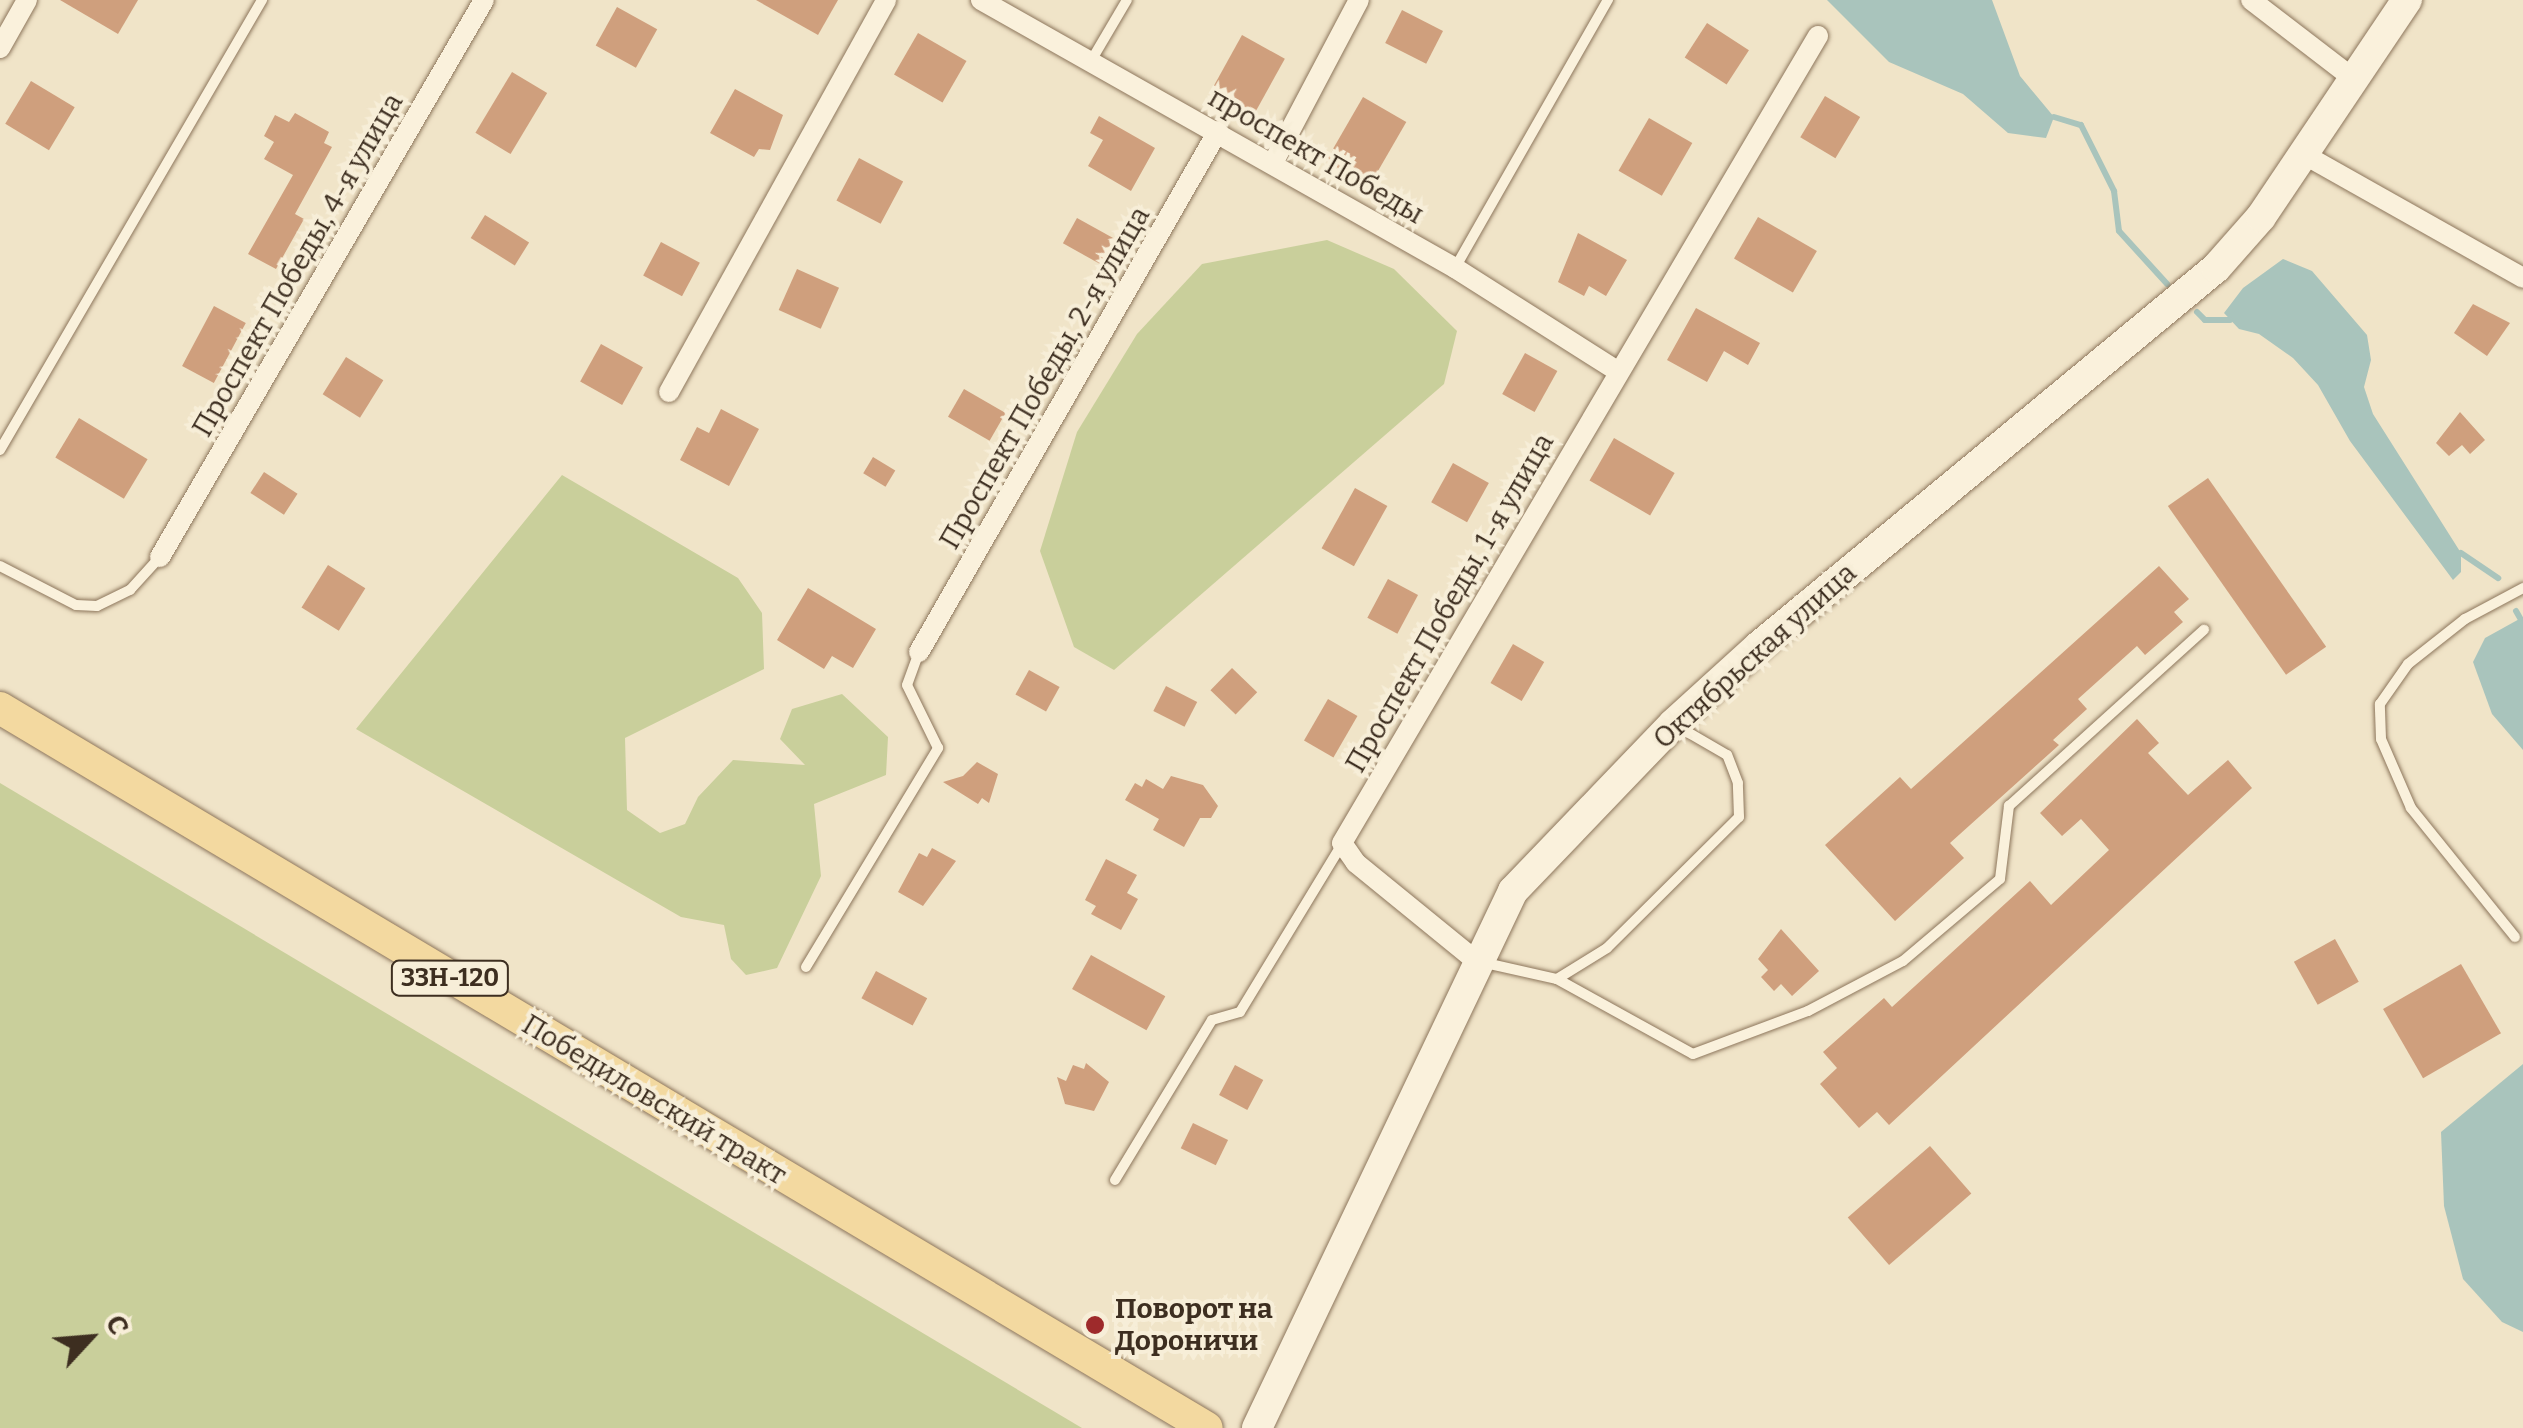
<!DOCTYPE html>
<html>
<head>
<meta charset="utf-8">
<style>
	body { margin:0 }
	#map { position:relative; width:2523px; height:1428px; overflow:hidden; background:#f0e4c8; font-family:Bitter,serif }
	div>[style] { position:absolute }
	.green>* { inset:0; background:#c9cf9b }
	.water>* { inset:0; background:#a9c4bc }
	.stream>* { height:6px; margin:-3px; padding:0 3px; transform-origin:3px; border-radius:3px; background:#a9c4bc }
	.building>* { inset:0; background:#cf9f7d; transform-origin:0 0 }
	.roads { filter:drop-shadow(0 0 2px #8d765c) drop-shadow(0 0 2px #8d765c) }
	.lane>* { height:10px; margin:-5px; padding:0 5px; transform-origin:5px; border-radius:5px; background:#faf1dc }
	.street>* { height:20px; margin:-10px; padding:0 10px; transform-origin:10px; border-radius:10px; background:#faf1dc }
	.secondary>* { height:30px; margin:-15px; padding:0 15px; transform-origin:15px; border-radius:15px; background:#faf1dc }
	.primary>* { height:32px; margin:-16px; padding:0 16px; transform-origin:16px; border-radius:16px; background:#f3d9a0 }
	.dots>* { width:28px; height:28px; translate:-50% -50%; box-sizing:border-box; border:5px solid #f7eed8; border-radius:50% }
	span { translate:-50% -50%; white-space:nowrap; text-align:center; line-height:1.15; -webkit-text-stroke:8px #f7eed8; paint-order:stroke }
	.shield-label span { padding:2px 8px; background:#f7eed8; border:2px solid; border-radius:8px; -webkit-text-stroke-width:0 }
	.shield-label { font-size:25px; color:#3d2e20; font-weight:700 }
	.street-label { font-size:28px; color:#3d2e20 }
	.poi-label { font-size:28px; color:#3d2e20; font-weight:700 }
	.left { translate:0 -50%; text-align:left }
	.north { position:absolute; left:40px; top:1288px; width:100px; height:100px; -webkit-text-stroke:8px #f7eed8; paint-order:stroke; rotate:64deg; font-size:28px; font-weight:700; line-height:40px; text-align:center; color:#3d2e20 }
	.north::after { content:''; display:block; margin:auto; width:35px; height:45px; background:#3d2e20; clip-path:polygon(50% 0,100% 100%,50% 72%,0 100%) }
</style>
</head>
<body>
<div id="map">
	<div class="green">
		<i style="clip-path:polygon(1327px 240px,1394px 269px,1457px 331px,1444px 384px,1114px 670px,1074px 647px,1040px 551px,1077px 432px,1137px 334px,1202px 264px)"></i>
		<i style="clip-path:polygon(562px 475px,738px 578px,762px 613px,764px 669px,625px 738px,627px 810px,660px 833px,685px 824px,698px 797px,733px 760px,805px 765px,780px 739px,792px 709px,842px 694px,888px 737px,886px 775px,814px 804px,821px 876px,777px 968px,746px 975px,731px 959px,724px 925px,681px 917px,356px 729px)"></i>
		<i style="clip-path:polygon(0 783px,1082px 1428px,0 1428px)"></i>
	</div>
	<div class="water">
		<i style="clip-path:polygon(1827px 0,1992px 0,2020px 76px,2054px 117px,2046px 138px,2008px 133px,1963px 94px,1889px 62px)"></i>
		<i style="clip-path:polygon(2283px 259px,2312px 271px,2367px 335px,2371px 360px,2364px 387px,2373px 414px,2461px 553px,2461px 572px,2453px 580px,2350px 441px,2318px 385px,2293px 358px,2259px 334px,2239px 329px,2224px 313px,2243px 288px)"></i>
		<i style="clip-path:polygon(2523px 617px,2523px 750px,2492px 714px,2473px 662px,2485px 638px)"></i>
		<i style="clip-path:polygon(2523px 1064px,2523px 1332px,2502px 1322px,2463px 1279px,2444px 1206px,2441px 1132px)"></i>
	</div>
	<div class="stream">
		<i style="left:2054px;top:117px;width:28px;rotate:17deg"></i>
		<i style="left:2081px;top:125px;width:74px;rotate:63.4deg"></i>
		<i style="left:2114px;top:191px;width:40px;rotate:82.9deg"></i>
		<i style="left:2119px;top:231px;width:72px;rotate:47.8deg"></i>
		<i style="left:2197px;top:312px;width:11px;rotate:45deg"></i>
		<i style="left:2205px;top:320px;width:25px"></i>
		<i style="left:2461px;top:553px;width:45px;rotate:34deg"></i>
		<i style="left:2516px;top:611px;width:8px;rotate:60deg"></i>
	</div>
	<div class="building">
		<i style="clip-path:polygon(60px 0,138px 0,118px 34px)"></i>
		<i style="clip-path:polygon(756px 0,838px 0,818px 35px)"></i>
		<i style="left:617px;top:7px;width:46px;height:44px;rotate:29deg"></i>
		<i style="left:1402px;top:10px;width:46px;height:37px;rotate:27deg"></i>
		<i style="left:1707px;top:23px;width:50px;height:41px;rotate:33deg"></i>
		<i style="left:918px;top:33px;width:56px;height:48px;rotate:30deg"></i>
		<i style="left:1242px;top:35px;width:49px;height:62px;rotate:29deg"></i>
		<i style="left:512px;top:72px;width:41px;height:71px;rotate:31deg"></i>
		<i style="left:31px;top:81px;width:51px;height:50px;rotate:31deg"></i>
		<i style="clip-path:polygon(735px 89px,783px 115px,770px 150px,759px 149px,754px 157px,710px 133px)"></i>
		<i style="left:1825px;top:96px;width:41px;height:48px;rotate:31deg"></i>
		<i style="left:1363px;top:97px;width:50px;height:74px;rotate:30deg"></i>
		<i style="clip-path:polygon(295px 113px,329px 132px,324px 143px,332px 147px,295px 214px,304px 219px,276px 269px,248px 254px,293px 175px,264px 159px,274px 142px,264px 136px,275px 115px,289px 122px)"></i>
		<i style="clip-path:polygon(1099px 116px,1155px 148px,1131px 191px,1088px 166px,1103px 140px,1090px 133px)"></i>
		<i style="left:1649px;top:118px;width:50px;height:61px;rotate:30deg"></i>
		<i style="left:859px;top:158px;width:50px;height:48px;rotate:28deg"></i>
		<i style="left:485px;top:215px;width:52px;height:27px;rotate:32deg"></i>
		<i style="left:1758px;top:217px;width:68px;height:48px;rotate:30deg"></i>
		<i style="left:1077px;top:218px;width:47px;height:29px;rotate:29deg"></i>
		<i style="clip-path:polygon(1578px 233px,1627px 260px,1606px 296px,1589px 286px,1584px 296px,1558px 282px)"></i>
		<i style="left:661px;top:242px;width:44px;height:38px;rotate:28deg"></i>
		<i style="left:797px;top:269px;width:46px;height:45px;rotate:24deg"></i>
		<i style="clip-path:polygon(2473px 304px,2510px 323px,2487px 356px,2454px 333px)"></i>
		<i style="left:214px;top:306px;width:36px;height:68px;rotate:28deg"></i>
		<i style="clip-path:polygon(1696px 308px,1760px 343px,1748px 365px,1724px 351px,1707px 382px,1667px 360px)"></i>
		<i style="left:601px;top:344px;width:48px;height:43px;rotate:29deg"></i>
		<i style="left:1525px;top:353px;width:37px;height:47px;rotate:29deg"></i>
		<i style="left:346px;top:357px;width:44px;height:44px;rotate:32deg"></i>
		<i style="left:964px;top:389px;width:48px;height:32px;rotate:30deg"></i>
		<i style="clip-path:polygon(721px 409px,759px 429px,729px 486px,680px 460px,697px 427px,709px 433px)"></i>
		<i style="clip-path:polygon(2460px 412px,2485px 440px,2470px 454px,2462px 445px,2449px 456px,2436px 443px)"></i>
		<i style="left:79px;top:418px;width:80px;height:46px;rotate:31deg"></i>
		<i style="left:1614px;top:438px;width:70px;height:49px;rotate:30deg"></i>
		<i style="left:873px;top:457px;width:26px;height:19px;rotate:31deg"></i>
		<i style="left:1453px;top:463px;width:41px;height:45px;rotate:29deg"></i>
		<i style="left:264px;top:472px;width:40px;height:25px;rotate:33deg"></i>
		<i style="left:2208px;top:478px;width:206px;height:49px;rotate:55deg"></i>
		<i style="left:1355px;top:488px;width:37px;height:69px;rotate:29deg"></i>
		<i style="left:328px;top:565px;width:44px;height:50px;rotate:32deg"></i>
		<i style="clip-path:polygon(2159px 566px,2189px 599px,2174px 612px,2183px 622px,2145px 655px,2137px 646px,2078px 699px,2087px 709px,2053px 740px,2059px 745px,1950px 843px,1964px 858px,1895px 921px,1825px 845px,1900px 777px,1911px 789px)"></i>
		<i style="left:1388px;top:579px;width:34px;height:44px;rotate:28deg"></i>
		<i style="clip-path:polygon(808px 588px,876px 629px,853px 668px,832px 656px,824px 669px,777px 640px)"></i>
		<i style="left:1513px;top:644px;width:36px;height:45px;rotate:30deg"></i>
		<i style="left:1232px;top:668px;width:35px;height:31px;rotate:44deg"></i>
		<i style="left:1029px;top:670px;width:35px;height:28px;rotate:29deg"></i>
		<i style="left:1166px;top:686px;width:35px;height:28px;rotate:27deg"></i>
		<i style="left:1328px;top:699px;width:34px;height:48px;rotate:30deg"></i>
		<i style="clip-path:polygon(2137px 719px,2159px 743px,2148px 753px,2188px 795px,2228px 760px,2252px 788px,1889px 1125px,1877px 1112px,1859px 1128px,1820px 1084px,1837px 1068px,1823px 1052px,1884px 998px,1892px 1007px,2030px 881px,2051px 905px,2109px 850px,2081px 819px,2062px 836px,2040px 813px)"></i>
		<i style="clip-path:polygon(977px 762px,998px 774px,989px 803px,982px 798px,978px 804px,943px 782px,963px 776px)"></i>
		<i style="clip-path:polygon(1171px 776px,1203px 785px,1218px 806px,1211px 818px,1200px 818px,1184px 847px,1153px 830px,1159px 819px,1125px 800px,1135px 783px,1142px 787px,1146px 779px,1163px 789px)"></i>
		<i style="clip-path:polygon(932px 848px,956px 861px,923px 906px,898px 892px,919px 853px,927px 857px)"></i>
		<i style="clip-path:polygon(1106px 859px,1137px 875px,1127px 893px,1138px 899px,1121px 930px,1091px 914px,1096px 906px,1085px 900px)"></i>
		<i style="clip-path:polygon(1781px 929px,1819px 971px,1792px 996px,1781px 984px,1774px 991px,1761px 977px,1768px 970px,1758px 959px)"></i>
		<i style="left:2335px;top:939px;width:49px;height:47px;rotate:61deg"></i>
		<i style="left:1091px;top:955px;width:85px;height:39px;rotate:29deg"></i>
		<i style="left:2461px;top:964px;width:80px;height:90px;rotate:60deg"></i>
		<i style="left:876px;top:971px;width:58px;height:31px;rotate:28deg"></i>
		<i style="clip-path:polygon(1086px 1063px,1109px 1082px,1094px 1111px,1065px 1104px,1057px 1077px,1066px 1081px,1073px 1065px,1084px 1069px)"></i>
		<i style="left:1235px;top:1065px;width:32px;height:34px;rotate:28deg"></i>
		<i style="left:1193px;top:1123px;width:39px;height:28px;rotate:26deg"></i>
		<i style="left:1930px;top:1146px;width:63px;height:109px;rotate:49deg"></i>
	</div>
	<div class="roads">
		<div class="lane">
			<i style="left:1091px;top:61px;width:71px;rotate:-59.5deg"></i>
			<i style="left:1455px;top:268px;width:309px;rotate:-60.3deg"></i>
			<i style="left:0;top:450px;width:521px;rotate:-59.79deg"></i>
			<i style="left:0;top:566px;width:85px;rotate:27.2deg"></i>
			<i style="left:76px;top:605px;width:21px;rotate:3deg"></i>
			<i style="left:97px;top:606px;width:37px;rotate:-26deg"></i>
			<i style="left:130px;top:590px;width:45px;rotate:-47.7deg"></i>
			<i style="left:2515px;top:937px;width:166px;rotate:-128.9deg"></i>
			<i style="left:2411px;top:808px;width:75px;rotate:-113.5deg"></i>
			<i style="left:2381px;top:739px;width:35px;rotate:-92deg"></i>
			<i style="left:2380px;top:704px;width:49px;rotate:-55deg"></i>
			<i style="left:2408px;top:664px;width:73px;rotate:-38.3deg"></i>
			<i style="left:2465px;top:619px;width:66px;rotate:-28.1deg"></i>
			<i style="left:1481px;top:962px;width:78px;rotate:12.6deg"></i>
			<i style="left:1557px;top:979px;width:155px;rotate:28.9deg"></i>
			<i style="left:1693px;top:1054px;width:123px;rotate:-20.5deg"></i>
			<i style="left:1808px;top:1011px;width:107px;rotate:-27.8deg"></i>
			<i style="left:1903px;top:961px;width:127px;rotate:-40.2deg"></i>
			<i style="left:2000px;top:879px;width:74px;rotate:-83deg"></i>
			<i style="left:2009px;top:806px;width:263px;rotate:-42.1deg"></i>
			<i style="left:806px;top:967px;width:256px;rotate:-58.9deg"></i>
			<i style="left:938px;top:748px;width:70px;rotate:-116.2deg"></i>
			<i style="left:907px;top:685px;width:35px;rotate:-70deg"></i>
			<i style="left:1557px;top:979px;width:59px;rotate:-31.8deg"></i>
			<i style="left:1607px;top:948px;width:186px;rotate:-44.8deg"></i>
			<i style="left:1739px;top:817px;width:34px;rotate:-92deg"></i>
			<i style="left:1738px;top:783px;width:30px;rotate:-111deg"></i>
			<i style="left:1727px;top:755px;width:58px;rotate:-149.9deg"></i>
			<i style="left:1115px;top:1180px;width:187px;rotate:-58.8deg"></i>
			<i style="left:1212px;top:1020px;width:29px;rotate:-16deg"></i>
			<i style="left:1240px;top:1012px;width:197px;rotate:-58.7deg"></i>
		</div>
		<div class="street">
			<i style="left:981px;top:0;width:545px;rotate:29.48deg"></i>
			<i style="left:1455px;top:268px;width:192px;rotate:32.4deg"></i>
			<i style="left:2251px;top:0;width:130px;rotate:37.5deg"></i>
			<i style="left:0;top:48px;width:55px;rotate:-60.6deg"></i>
			<i style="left:2305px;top:155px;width:250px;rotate:29.4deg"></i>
			<i style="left:1273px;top:163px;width:184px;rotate:-62.2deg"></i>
			<i style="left:669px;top:392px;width:448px;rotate:-61deg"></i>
			<i style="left:160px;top:557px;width:644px;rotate:-59.81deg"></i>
			<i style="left:919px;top:652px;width:601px;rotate:-60.15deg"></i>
			<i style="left:1475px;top:960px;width:154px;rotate:-140.8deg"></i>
			<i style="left:1356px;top:863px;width:24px;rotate:-125deg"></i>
			<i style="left:1342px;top:843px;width:937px;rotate:-59.47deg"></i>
		</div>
		<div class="secondary">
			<i style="left:1257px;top:1428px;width:595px;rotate:-64.51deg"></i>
			<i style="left:1513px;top:891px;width:231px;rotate:-46.2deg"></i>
			<i style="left:1673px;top:724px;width:116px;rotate:-42.2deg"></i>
			<i style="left:1759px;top:646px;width:593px;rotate:-39.6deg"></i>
			<i style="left:2216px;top:268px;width:68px;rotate:-48.6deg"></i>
			<i style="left:2261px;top:217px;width:262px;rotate:-56.1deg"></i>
		</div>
		<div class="primary">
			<i style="left:0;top:708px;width:1405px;rotate:30.82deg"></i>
		</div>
	</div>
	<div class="dots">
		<i style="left:1095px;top:1325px;background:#9e2a2b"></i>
	</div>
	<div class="shield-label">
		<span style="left:450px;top:978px">33Н-120</span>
	</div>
	<div class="street-label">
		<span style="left:1316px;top:156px;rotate:30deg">проспект Победы</span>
		<span style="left:298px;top:265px;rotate:-60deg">Проспект Победы, 4-я улица</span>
		<span style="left:1045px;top:378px;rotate:-60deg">Проспект Победы, 2-я улица</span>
		<span style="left:1450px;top:603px;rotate:-60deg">Проспект Победы, 1-я улица</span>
		<span style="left:1755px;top:656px;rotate:-42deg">Октябрьская улица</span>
		<span style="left:654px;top:1100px;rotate:31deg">Победиловский тракт</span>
	</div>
	<div class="poi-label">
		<span class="left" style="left:1115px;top:1325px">Поворот на<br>Дороничи</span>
	</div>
	<div class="north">С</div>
</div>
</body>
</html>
